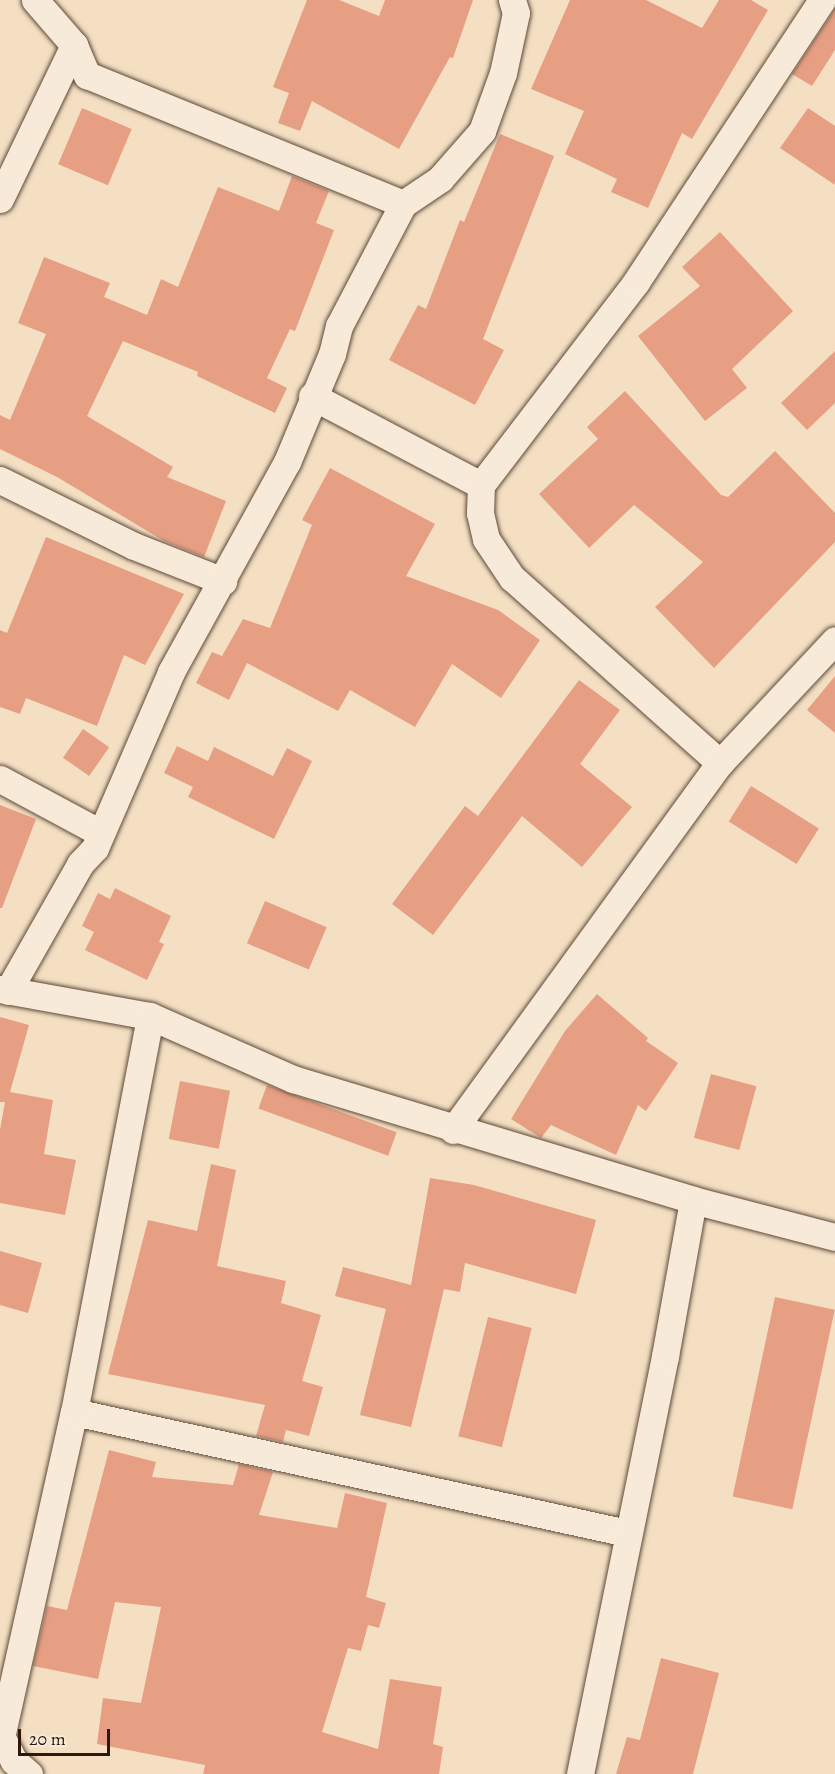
<!DOCTYPE html>
<html>
<head>
<meta charset="utf-8">
<style>
	body { margin:0 }
	#map { position:relative; width:835px; height:1774px; overflow:hidden; background:#f4dfc3; font-family:Alegreya,serif }
	div>[style] { position:absolute }
	.building>* { inset:0; background:#e69f83; transform-origin:0 0 }
	.roads { filter:drop-shadow(0 0 2px #5e4a39) drop-shadow(0 0 2px #5e4a39) }
	.minor>* { height:27px; margin:-13.5px; padding:0 13.5px; transform-origin:13.5px; border-radius:13.5px; background:#f8ead8 }
	span { translate:-50% -50%; white-space:nowrap; text-align:center; line-height:1.15; -webkit-text-stroke:6px #f8ead8; paint-order:stroke }
	.scale { position:absolute; left:18px; top:1729px; width:92px; height:27px; box-sizing:border-box; border:3px solid #2c190b; border-top:0; padding-left:8px; font-size:18px; line-height:21px; white-space:nowrap; color:#2c190b; -webkit-text-stroke:4px #f8ead8; paint-order:stroke }
</style>
</head>
<body>
<div id="map">
	<div class="building">
		<i style="clip-path:polygon(307px 0,339px 0,379px 16px,385px 0,473px 0,453px 58px,450px 57px,399px 149px,312px 101px,300px 131px,278px 123px,289px 93px,273px 87px)"></i>
		<i style="clip-path:polygon(570px 0,646px 0,702px 28px,719px 0,751px 0,768px 10px,692px 139px,682px 133px,648px 208px,611px 192px,617px 179px,565px 154px,584px 111px,531px 89px)"></i>
		<i style="clip-path:polygon(835px 9px,835px 50px,812px 86px,792px 74px)"></i>
		<i style="left:82px;top:108px;width:54px;height:61px;rotate:23deg"></i>
		<i style="clip-path:polygon(808px 108px,835px 126px,835px 185px,780px 148px)"></i>
		<i style="clip-path:polygon(500px 134px,554px 156px,483px 339px,504px 350px,475px 405px,389px 360px,418px 305px,426px 309px,460px 220px,464px 222px)"></i>
		<i style="clip-path:polygon(292px 176px,329px 191px,316px 223px,334px 230px,295px 331px,290px 329px,267px 378px,287px 388px,275px 413px,197px 376px,198px 372px,123px 341px,87px 416px,173px 467px,167px 477px,226px 501px,204px 557px,164px 541px,57px 477px,0 449px,0 415px,10px 420px,46px 334px,18px 323px,44px 257px,110px 283px,104px 297px,147px 315px,161px 279px,178px 287px,218px 187px,279px 211px)"></i>
		<i style="clip-path:polygon(720px 232px,793px 311px,732px 369px,747px 388px,705px 421px,638px 336px,700px 286px,682px 267px)"></i>
		<i style="clip-path:polygon(835px 351px,835px 403px,807px 430px,781px 403px)"></i>
		<i style="clip-path:polygon(625px 391px,721px 495px,728px 497px,775px 451px,835px 513px,835px 542px,714px 668px,655px 607px,703px 562px,634px 505px,589px 548px,539px 494px,598px 439px,587px 427px)"></i>
		<i style="clip-path:polygon(330px 468px,435px 524px,406px 576px,498px 610px,540px 640px,501px 698px,452px 664px,415px 727px,350px 690px,338px 711px,247px 663px,229px 700px,196px 683px,212px 652px,222px 656px,243px 619px,270px 628px,312px 525px,302px 520px)"></i>
		<i style="clip-path:polygon(46px 537px,184px 594px,145px 665px,124px 655px,97px 726px,26px 698px,20px 714px,0 707px,0 630px,7px 633px)"></i>
		<i style="clip-path:polygon(835px 676px,835px 733px,807px 710px)"></i>
		<i style="clip-path:polygon(579px 680px,620px 710px,580px 764px,632px 807px,582px 867px,522px 816px,433px 935px,392px 904px,465px 806px,478px 816px)"></i>
		<i style="left:83px;top:729px;width:32px;height:35px;rotate:35deg"></i>
		<i style="clip-path:polygon(177px 746px,208px 761px,214px 747px,273px 776px,287px 748px,312px 761px,274px 839px,188px 797px,193px 787px,164px 773px)"></i>
		<i style="left:751px;top:786px;width:80px;height:42px;rotate:32deg"></i>
		<i style="clip-path:polygon(0 805px,36px 819px,2px 908px,0 908px)"></i>
		<i style="clip-path:polygon(115px 888px,171px 916px,159px 942px,164px 944px,147px 980px,85px 950px,94px 932px,82px 926px,98px 893px,110px 899px)"></i>
		<i style="left:265px;top:901px;width:67px;height:46px;rotate:23deg"></i>
		<i style="clip-path:polygon(597px 994px,648px 1038px,646px 1041px,678px 1063px,646px 1111px,638px 1105px,616px 1155px,551px 1125px,541px 1138px,511px 1119px,565px 1031px)"></i>
		<i style="clip-path:polygon(0 1017px,29px 1025px,10px 1092px,53px 1100px,44px 1154px,76px 1160px,65px 1215px,0 1203px,0 1130px,5px 1102px,0 1102px)"></i>
		<i style="left:711px;top:1074px;width:47px;height:66px;rotate:15deg"></i>
		<i style="left:180px;top:1081px;width:51px;height:59px;rotate:11deg"></i>
		<i style="left:267px;top:1085px;width:138px;height:25px;rotate:20deg"></i>
		<i style="clip-path:polygon(211px 1164px,236px 1170px,217px 1266px,286px 1281px,281px 1303px,321px 1315px,302px 1381px,323px 1387px,309px 1436px,286px 1430px,283px 1442px,256px 1436px,265px 1405px,108px 1374px,148px 1220px,197px 1231px)"></i>
		<i style="clip-path:polygon(430px 1178px,474px 1185px,596px 1220px,576px 1294px,465px 1263px,460px 1292px,444px 1289px,411px 1427px,360px 1415px,386px 1309px,335px 1296px,343px 1267px,411px 1285px)"></i>
		<i style="clip-path:polygon(0 1251px,42px 1263px,28px 1313px,0 1305px)"></i>
		<i style="left:775px;top:1297px;width:61px;height:204px;rotate:12deg"></i>
		<i style="left:488px;top:1317px;width:45px;height:123px;rotate:14deg"></i>
		<i style="clip-path:polygon(109px 1450px,156px 1462px,152px 1477px,233px 1485px,239px 1464px,273px 1472px,259px 1515px,337px 1528px,345px 1493px,387px 1503px,366px 1597px,386px 1603px,379px 1628px,368px 1625px,361px 1651px,348px 1648px,322px 1732px,378px 1749px,390px 1679px,442px 1687px,433px 1744px,443px 1747px,439px 1774px,203px 1774px,205px 1765px,97px 1744px,103px 1698px,141px 1703px,161px 1607px,115px 1602px,98px 1679px,33px 1666px,47px 1606px,67px 1610px)"></i>
		<i style="clip-path:polygon(661px 1658px,719px 1673px,693px 1774px,616px 1774px,627px 1737px,640px 1740px)"></i>
	</div>
	<div class="roads">
		<div class="minor">
			<i style="left:35px;top:0;width:60px;rotate:49.1deg"></i>
			<i style="left:74px;top:45px;width:33px;rotate:67deg"></i>
			<i style="left:87px;top:75px;width:341px;rotate:22.2deg"></i>
			<i style="left:0;top:199px;width:171px;rotate:-64.3deg"></i>
			<i style="left:312px;top:396px;width:191px;rotate:27.8deg"></i>
			<i style="left:0;top:480px;width:149px;rotate:26.2deg"></i>
			<i style="left:134px;top:546px;width:96px;rotate:21.5deg"></i>
			<i style="left:720px;top:763px;width:278px;rotate:-138.3deg"></i>
			<i style="left:512px;top:578px;width:47px;rotate:-123.7deg"></i>
			<i style="left:486px;top:539px;width:27px;rotate:-103deg"></i>
			<i style="left:480px;top:513px;width:28px;rotate:-88deg"></i>
			<i style="left:481px;top:485px;width:255px;rotate:-52.6deg"></i>
			<i style="left:636px;top:282px;width:338px;rotate:-56.6deg"></i>
			<i style="left:0;top:779px;width:112px;rotate:28.2deg"></i>
			<i style="left:0;top:989px;width:152px;rotate:10.2deg"></i>
			<i style="left:150px;top:1016px;width:156px;rotate:23.8deg"></i>
			<i style="left:293px;top:1079px;width:418px;rotate:16.8deg"></i>
			<i style="left:693px;top:1200px;width:147px;rotate:14.6deg"></i>
			<i style="left:8px;top:991px;width:146px;rotate:-60.4deg"></i>
			<i style="left:80px;top:864px;width:22px;rotate:-47deg"></i>
			<i style="left:95px;top:848px;width:192px;rotate:-66.6deg"></i>
			<i style="left:171px;top:672px;width:240px;rotate:-61.1deg"></i>
			<i style="left:287px;top:462px;width:117px;rotate:-67.4deg"></i>
			<i style="left:332px;top:354px;width:29px;rotate:-76deg"></i>
			<i style="left:339px;top:326px;width:138px;rotate:-62.3deg"></i>
			<i style="left:403px;top:204px;width:45px;rotate:-34deg"></i>
			<i style="left:440px;top:179px;width:64px;rotate:-48.8deg"></i>
			<i style="left:482px;top:131px;width:62px;rotate:-70.1deg"></i>
			<i style="left:503px;top:73px;width:61px;rotate:-77.8deg"></i>
			<i style="left:516px;top:13px;width:14px;rotate:-107deg"></i>
			<i style="left:453px;top:1130px;width:454px;rotate:-54deg"></i>
			<i style="left:720px;top:763px;width:168px;rotate:-46.9deg"></i>
			<i style="left:74px;top:1412px;width:566px;rotate:12.34deg"></i>
			<i style="left:0;top:1734px;width:30px;rotate:63deg"></i>
			<i style="left:14px;top:1761px;width:20px;rotate:41deg"></i>
			<i style="left:0;top:1742px;width:338px;rotate:-77.4deg"></i>
			<i style="left:74px;top:1412px;width:403px;rotate:-79.1deg"></i>
			<i style="left:580px;top:1774px;width:427px;rotate:-78.5deg"></i>
			<i style="left:665px;top:1356px;width:158px;rotate:-79.8deg"></i>
		</div>
	</div>
	<div class="scale">20 m</div>
</div>
</body>
</html>
